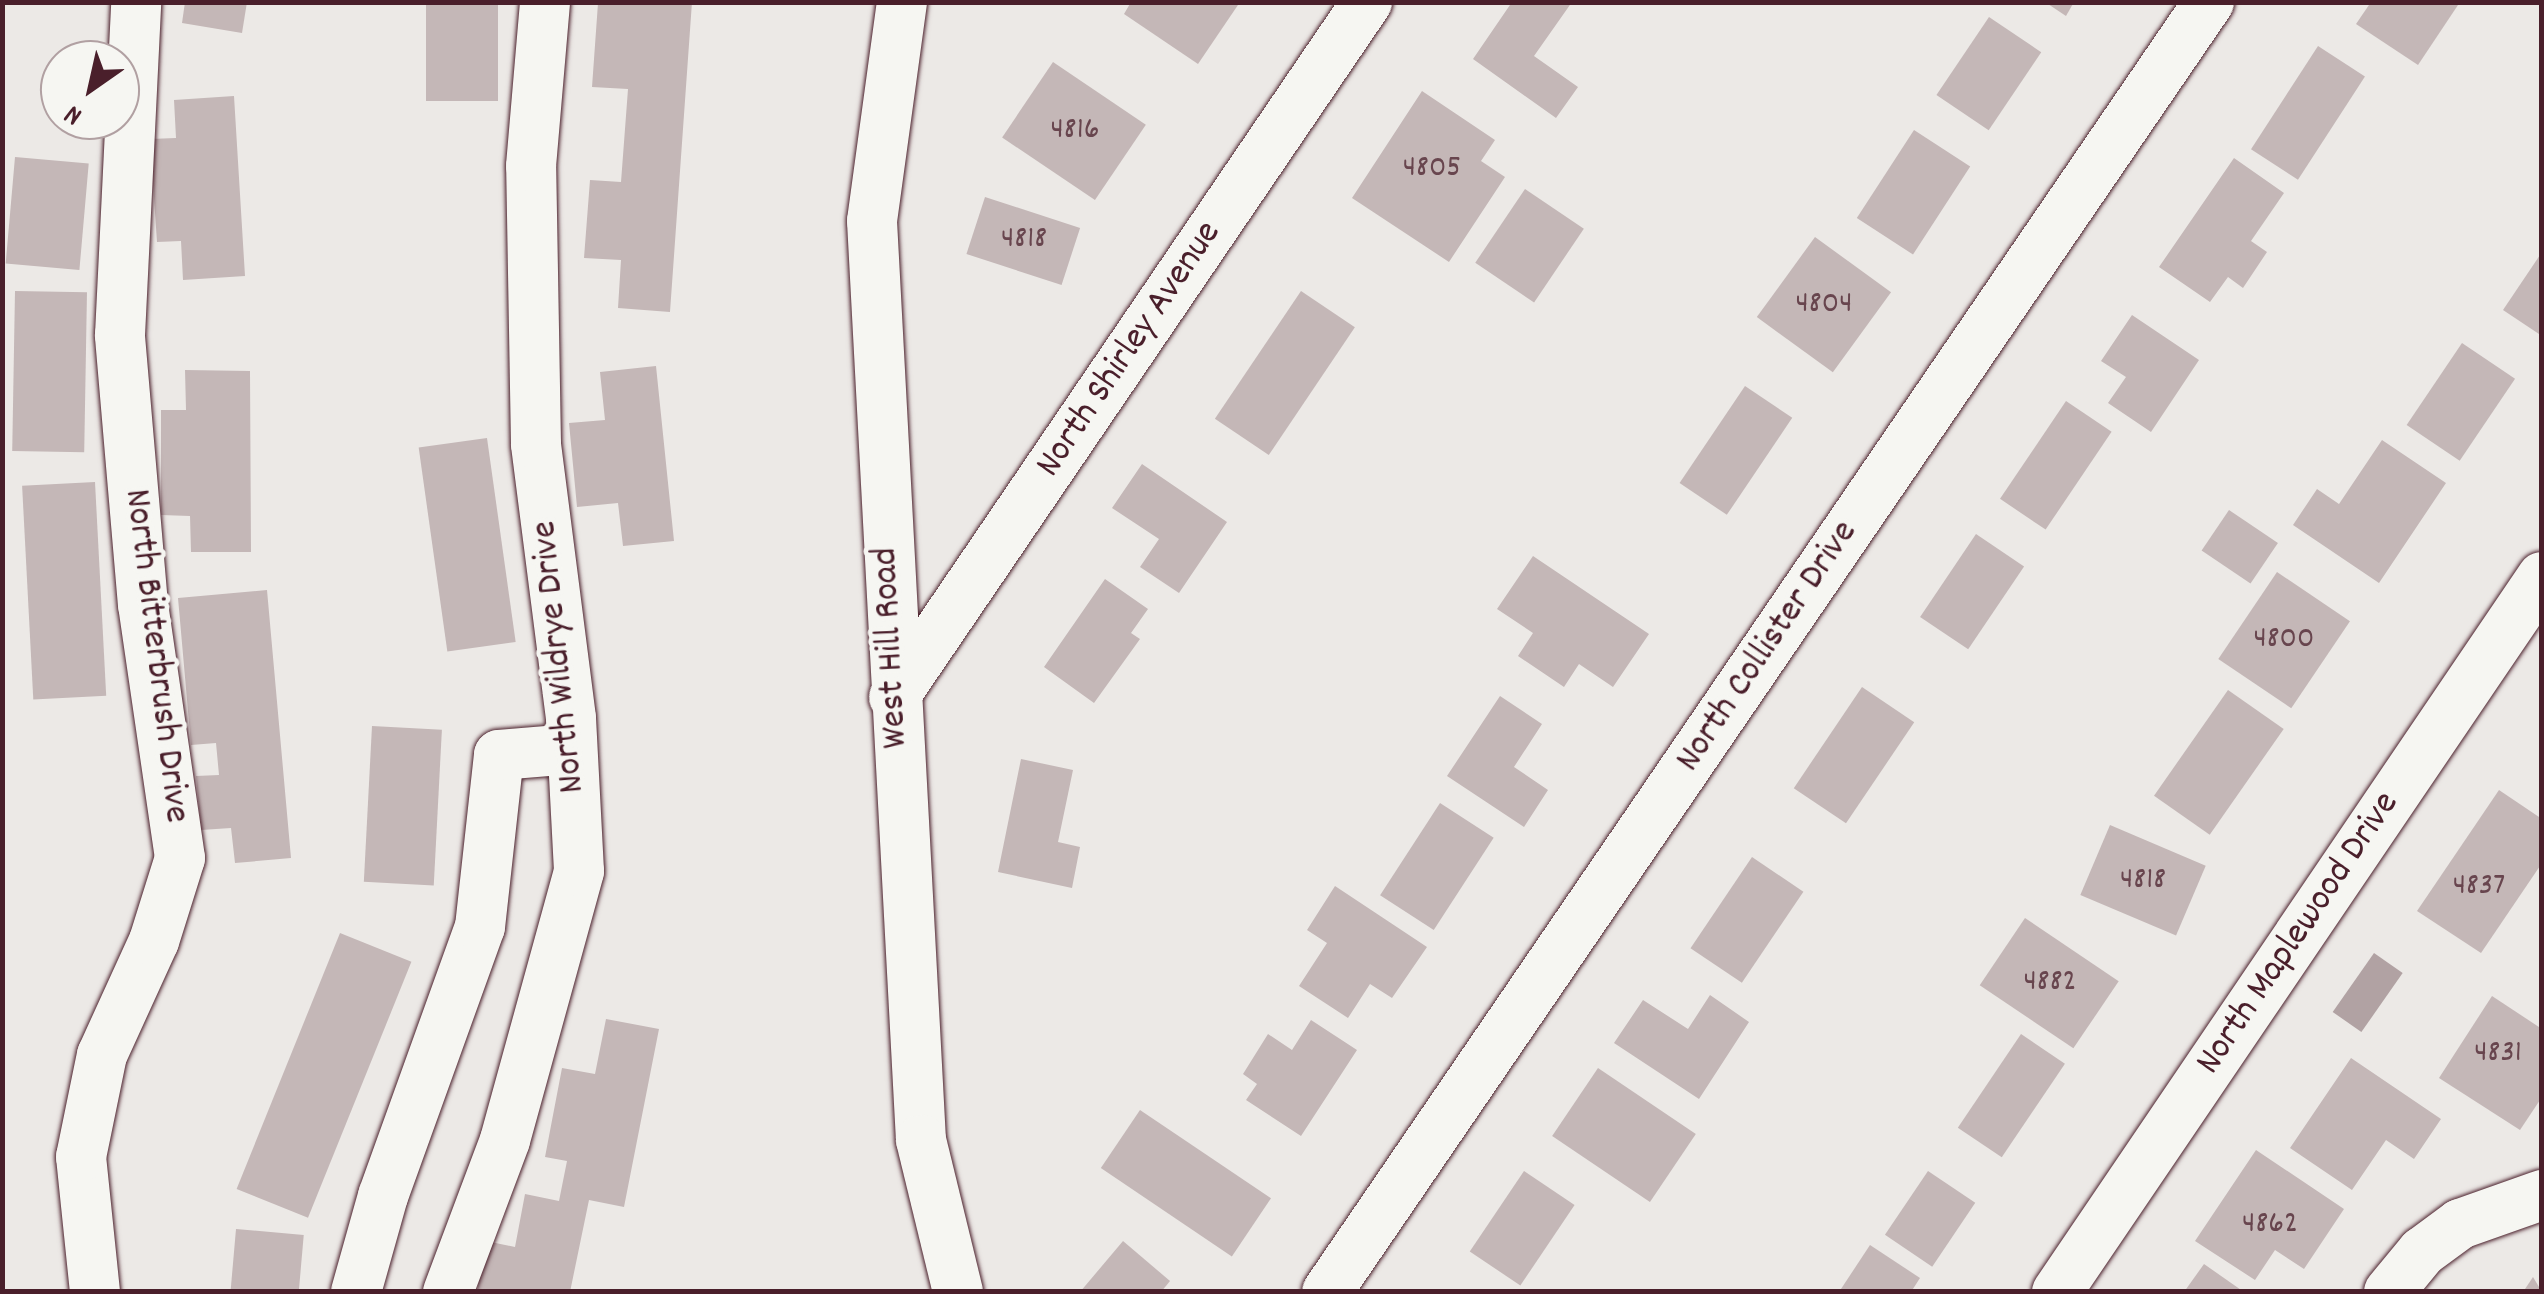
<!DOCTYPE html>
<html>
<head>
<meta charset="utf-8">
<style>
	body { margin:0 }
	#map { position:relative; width:2544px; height:1294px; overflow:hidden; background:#ece9e6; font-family:Dekko,sans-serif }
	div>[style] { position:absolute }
	.water>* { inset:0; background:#b1a2a3; transform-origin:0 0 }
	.building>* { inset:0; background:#c4b7b7; transform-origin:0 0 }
	.roads { filter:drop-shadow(0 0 2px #4a1f2b) drop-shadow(0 0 2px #4a1f2b) }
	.minor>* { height:50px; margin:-25px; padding:0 25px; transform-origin:25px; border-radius:25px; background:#f6f6f2 }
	span { translate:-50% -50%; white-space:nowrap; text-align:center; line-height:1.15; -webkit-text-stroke:9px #f6f6f2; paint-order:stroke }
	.number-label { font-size:32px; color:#68454e }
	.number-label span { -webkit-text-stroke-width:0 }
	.street-label { font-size:38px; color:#4a1f2b }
	.frame { position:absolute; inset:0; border:5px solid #4a1f2b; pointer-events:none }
	.north { position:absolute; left:40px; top:40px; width:100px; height:100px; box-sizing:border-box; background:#f6f6f2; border:2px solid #b1a0a2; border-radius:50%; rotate:214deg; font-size:28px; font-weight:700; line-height:40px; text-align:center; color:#4a1f2b }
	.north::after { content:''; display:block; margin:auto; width:35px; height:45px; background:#4a1f2b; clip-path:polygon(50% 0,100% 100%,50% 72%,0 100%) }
</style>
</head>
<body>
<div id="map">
	<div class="water">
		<i style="left:2374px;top:953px;width:35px;height:72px;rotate:35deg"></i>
	</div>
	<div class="building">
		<i style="clip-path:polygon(185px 2px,247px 2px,242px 33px,182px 23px)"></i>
		<i style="left:426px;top:2px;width:72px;height:99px"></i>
		<i style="clip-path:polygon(633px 2px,692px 2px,670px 312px,618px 308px,621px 260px,584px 258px,590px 180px,621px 182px,628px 89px,592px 87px,598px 3px)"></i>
		<i style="clip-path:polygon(1131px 2px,1240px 2px,1198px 64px,1124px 14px)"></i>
		<i style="clip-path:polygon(1512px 2px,1572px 2px,1534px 56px,1578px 87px,1556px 118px,1473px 59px)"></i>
		<i style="clip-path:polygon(2045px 2px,2074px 2px,2066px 16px)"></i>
		<i style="clip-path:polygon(2371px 2px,2460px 2px,2418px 65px,2356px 24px)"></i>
		<i style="left:1989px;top:17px;width:63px;height:94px;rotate:34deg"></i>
		<i style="left:2318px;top:46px;width:56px;height:123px;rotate:33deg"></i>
		<i style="left:1053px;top:62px;width:112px;height:91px;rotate:34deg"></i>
		<i style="clip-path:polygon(1422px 91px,1495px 140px,1481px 161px,1505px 177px,1449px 262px,1352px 198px)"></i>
		<i style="clip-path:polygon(234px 96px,245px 276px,183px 280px,181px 241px,157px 242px,150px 139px,176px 138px,174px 100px)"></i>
		<i style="left:1914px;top:130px;width:67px;height:105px;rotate:33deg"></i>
		<i style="left:15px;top:157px;width:74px;height:107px;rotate:5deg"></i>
		<i style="clip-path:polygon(2234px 158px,2284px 193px,2251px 241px,2267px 252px,2243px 288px,2228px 277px,2210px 302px,2159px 267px)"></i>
		<i style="left:1525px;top:189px;width:71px;height:89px;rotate:34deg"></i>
		<i style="left:985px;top:197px;width:100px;height:60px;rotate:18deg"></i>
		<i style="left:1815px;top:237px;width:94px;height:99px;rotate:36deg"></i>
		<i style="clip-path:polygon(2542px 252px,2542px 336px,2503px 310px)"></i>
		<i style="left:15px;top:291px;width:72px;height:160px;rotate:1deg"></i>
		<i style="left:1301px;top:291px;width:65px;height:154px;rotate:34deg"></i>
		<i style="clip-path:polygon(2132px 315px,2199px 360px,2151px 432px,2108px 403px,2126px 377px,2101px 361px)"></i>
		<i style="left:2462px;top:343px;width:64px;height:99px;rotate:34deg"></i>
		<i style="clip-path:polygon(656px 366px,674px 541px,623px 546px,618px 503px,577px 507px,569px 423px,605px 420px,600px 372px)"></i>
		<i style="clip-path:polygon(185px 370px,250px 371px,251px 552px,191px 552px,190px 516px,161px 515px,161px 410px,186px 410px)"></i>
		<i style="left:1745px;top:386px;width:57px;height:117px;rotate:34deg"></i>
		<i style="left:2066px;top:401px;width:55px;height:118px;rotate:34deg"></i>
		<i style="left:487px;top:438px;width:206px;height:69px;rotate:82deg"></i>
		<i style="clip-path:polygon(2382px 440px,2446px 483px,2379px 583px,2293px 525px,2317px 489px,2339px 504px)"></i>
		<i style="clip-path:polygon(1142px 464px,1227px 522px,1179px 593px,1140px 567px,1159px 539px,1112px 508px)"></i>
		<i style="left:95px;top:482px;width:214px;height:73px;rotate:87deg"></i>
		<i style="left:2229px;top:510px;width:59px;height:49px;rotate:34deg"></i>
		<i style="left:1976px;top:534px;width:58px;height:100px;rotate:34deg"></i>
		<i style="clip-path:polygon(1533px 556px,1649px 634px,1613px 687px,1579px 664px,1564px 687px,1518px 656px,1533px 633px,1497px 609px)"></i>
		<i style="left:2277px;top:572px;width:88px;height:105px;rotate:34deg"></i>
		<i style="clip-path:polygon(1105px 579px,1148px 609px,1131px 633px,1140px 639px,1094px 703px,1044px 667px)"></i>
		<i style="clip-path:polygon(267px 590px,291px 858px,235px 863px,231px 828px,201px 830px,196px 776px,219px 775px,216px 743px,191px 745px,178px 598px)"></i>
		<i style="left:1862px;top:687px;width:63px;height:122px;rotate:34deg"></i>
		<i style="left:2228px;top:690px;width:68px;height:129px;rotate:35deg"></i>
		<i style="clip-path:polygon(1500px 696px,1542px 724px,1514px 767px,1548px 790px,1524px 827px,1447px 776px)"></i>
		<i style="left:372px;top:726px;width:70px;height:156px;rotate:3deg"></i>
		<i style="clip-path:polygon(1021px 759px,1073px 770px,1058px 842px,1080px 847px,1072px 888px,998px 872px)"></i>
		<i style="clip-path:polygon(2499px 790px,2542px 819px,2542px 863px,2481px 953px,2417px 911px)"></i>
		<i style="left:1440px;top:803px;width:64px;height:110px;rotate:33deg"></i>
		<i style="left:2110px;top:825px;width:104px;height:76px;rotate:23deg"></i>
		<i style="left:1752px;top:857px;width:62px;height:110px;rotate:34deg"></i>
		<i style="clip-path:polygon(1335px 886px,1427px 947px,1392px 998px,1370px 984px,1348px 1018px,1299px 986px,1327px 943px,1307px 930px)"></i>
		<i style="left:2025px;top:918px;width:113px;height:81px;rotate:34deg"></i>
		<i style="left:340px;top:933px;width:77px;height:276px;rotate:22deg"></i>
		<i style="clip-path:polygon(1710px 995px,1749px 1022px,1699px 1099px,1614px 1043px,1643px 1000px,1688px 1029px)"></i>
		<i style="clip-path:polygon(2492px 996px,2542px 1029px,2542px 1097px,2520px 1130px,2439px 1078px)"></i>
		<i style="clip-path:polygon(606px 1019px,659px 1029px,624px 1207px,589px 1200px,570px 1292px,477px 1292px,486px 1241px,515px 1247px,525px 1194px,559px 1201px,567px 1161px,545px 1157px,562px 1068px,595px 1074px)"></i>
		<i style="clip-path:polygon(1311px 1020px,1357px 1050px,1301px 1136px,1246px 1100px,1257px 1084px,1243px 1074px,1268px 1034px,1292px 1050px)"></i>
		<i style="left:2021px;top:1034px;width:53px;height:113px;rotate:34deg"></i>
		<i style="clip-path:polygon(2351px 1058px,2441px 1119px,2414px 1159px,2386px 1140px,2352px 1190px,2290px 1148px)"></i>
		<i style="left:1598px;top:1068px;width:118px;height:82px;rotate:34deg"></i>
		<i style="left:1140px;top:1110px;width:158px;height:70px;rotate:34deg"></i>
		<i style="clip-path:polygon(2256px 1150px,2344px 1209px,2304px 1269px,2275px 1250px,2255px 1280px,2195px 1241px)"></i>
		<i style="left:1524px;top:1171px;width:61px;height:97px;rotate:34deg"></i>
		<i style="left:1928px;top:1171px;width:57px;height:77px;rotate:34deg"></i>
		<i style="left:236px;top:1229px;width:68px;height:63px;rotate:5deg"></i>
		<i style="clip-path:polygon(1123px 1241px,1170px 1281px,1161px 1292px,1080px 1292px)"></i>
		<i style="clip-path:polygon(1870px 1245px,1920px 1278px,1911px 1292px,1839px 1292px)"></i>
		<i style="clip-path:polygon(2204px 1264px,2244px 1292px,2184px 1292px)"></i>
		<i style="clip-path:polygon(2533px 1277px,2542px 1292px,2523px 1292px)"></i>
	</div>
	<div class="roads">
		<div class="minor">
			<i style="left:902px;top:2px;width:221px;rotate:97.8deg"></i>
			<i style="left:872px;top:221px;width:920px;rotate:86.95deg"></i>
			<i style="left:921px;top:1140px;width:156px;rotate:76.3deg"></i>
			<i style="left:894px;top:697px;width:841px;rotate:-55.76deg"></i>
			<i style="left:95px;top:1292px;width:136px;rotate:-95.9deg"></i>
			<i style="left:81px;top:1157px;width:104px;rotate:-78.4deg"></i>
			<i style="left:102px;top:1055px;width:125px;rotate:-65.5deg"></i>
			<i style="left:154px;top:941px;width:87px;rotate:-72.6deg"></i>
			<i style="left:180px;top:858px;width:256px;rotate:-98.3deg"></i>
			<i style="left:143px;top:605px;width:271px;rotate:-94.9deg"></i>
			<i style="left:120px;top:335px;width:333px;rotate:-87.2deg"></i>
			<i style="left:356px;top:1292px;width:100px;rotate:-74.3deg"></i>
			<i style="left:383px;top:1196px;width:286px;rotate:-70.2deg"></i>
			<i style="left:480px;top:927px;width:173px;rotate:-83.7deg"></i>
			<i style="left:499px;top:755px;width:73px;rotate:-4.7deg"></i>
			<i style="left:448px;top:1292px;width:162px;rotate:-69.4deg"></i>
			<i style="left:505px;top:1140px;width:279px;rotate:-74.6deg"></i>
			<i style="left:579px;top:871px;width:153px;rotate:-93deg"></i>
			<i style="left:571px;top:718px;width:276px;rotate:-97.3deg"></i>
			<i style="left:536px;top:444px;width:278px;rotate:-91deg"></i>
			<i style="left:531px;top:166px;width:165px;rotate:-85.1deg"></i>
			<i style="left:1327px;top:1292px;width:1563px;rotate:-55.64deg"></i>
			<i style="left:2057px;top:1292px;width:864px;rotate:-55.85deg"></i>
			<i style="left:2389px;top:1292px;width:52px;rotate:-50.5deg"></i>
			<i style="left:2422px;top:1252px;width:47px;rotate:-36.4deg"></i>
			<i style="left:2460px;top:1224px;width:87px;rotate:-19.5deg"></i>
		</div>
	</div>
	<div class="number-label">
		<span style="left:1075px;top:131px">4816</span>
		<span style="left:1432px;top:169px">4805</span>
		<span style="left:1024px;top:240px">4818</span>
		<span style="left:1824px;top:305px">4804</span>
		<span style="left:2284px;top:640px">4800</span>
		<span style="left:2143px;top:881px">4818</span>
		<span style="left:2479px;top:887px">4837</span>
		<span style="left:2050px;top:983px">4882</span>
		<span style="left:2498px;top:1054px">4831</span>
		<span style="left:2270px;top:1225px">4862</span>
	</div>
	<div class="street-label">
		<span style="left:1130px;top:350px;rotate:-56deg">North Shirley Avenue</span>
		<span style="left:1768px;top:647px;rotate:-56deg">North Collister Drive</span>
		<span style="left:892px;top:648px;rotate:-93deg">West Hill Road</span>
		<span style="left:155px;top:656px;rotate:83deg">North Bitterbrush Drive</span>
		<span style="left:560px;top:657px;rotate:-96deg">North Wildrye Drive</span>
		<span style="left:2299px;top:934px;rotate:-56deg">North Maplewood Drive</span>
	</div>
	<div class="frame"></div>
	<div class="north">N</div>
</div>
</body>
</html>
